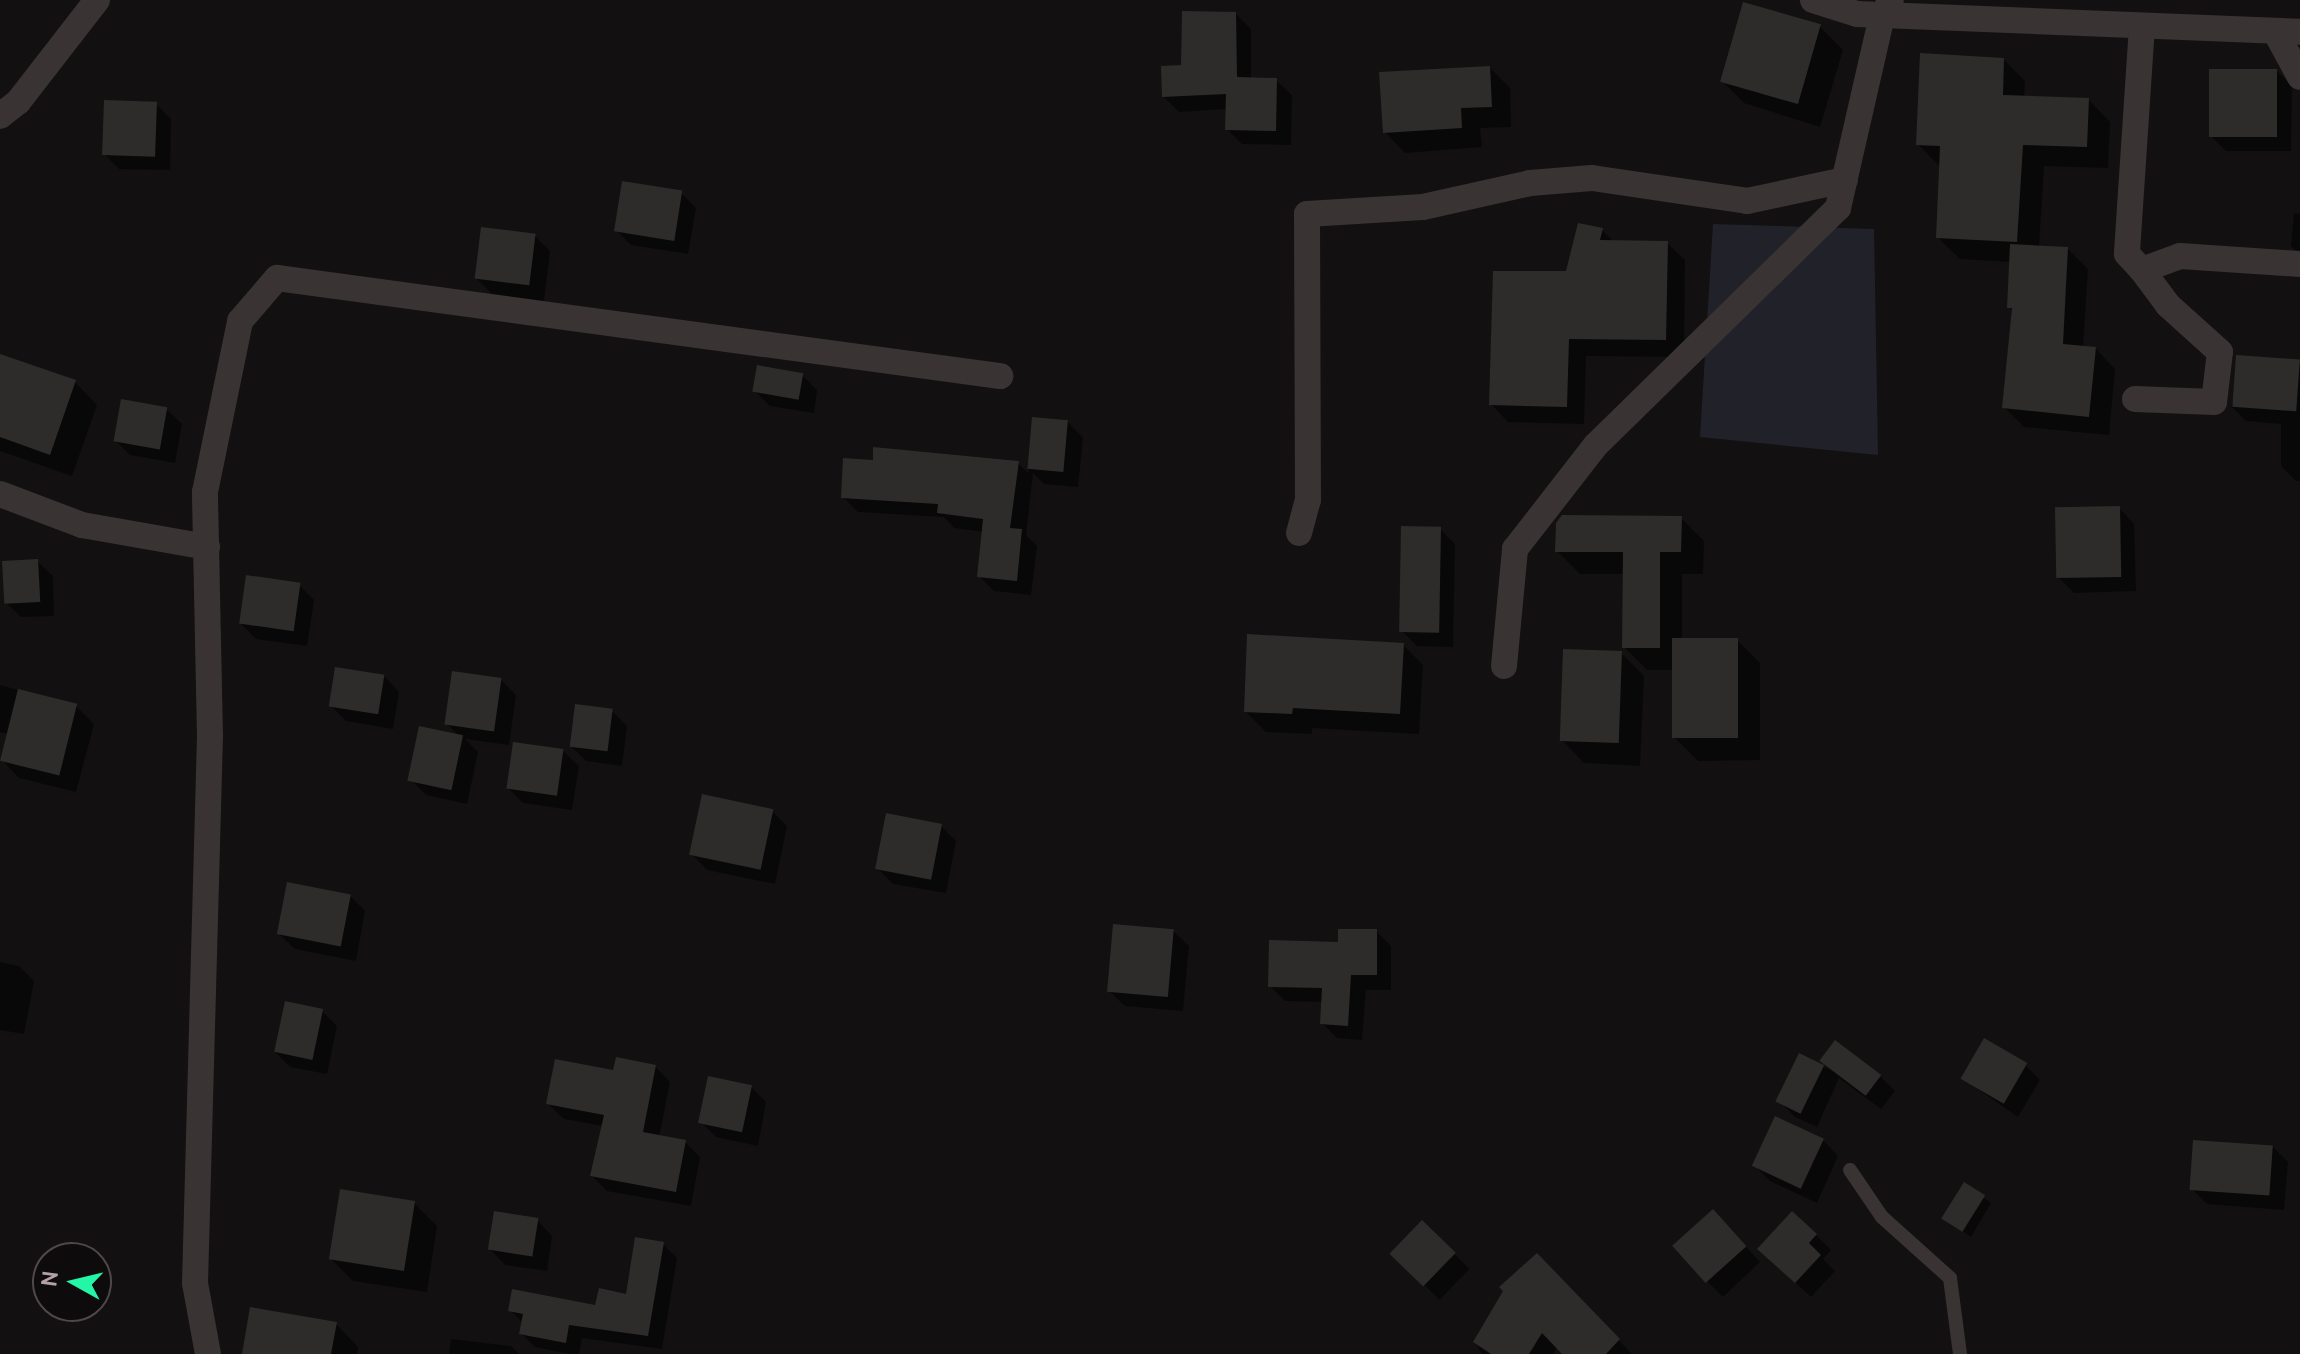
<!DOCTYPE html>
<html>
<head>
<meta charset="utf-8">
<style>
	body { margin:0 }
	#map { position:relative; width:2300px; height:1354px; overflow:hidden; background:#121010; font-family:Cabin,sans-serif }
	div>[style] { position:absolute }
	.green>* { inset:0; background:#212129 }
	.shadow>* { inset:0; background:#0007; transform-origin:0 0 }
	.building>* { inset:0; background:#2e2b2b; transform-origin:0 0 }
	.service>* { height:14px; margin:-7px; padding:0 7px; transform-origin:7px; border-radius:7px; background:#393334 }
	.minor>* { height:26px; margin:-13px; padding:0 13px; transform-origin:13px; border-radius:13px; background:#393334 }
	span { translate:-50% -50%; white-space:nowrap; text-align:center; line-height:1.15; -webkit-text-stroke:7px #0d0b0b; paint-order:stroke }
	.north { position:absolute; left:32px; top:1242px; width:80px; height:80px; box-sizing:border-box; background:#0d0b0b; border:2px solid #4f4749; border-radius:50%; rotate:278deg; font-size:22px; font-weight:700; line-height:32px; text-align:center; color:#b3a1a7 }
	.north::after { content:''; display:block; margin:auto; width:28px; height:36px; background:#24f6a8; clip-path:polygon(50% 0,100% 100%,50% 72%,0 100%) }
</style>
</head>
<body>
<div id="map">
	<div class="green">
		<i style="clip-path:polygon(1713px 224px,1874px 229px,1878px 455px,1700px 437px)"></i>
	</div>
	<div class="shadow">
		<i style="clip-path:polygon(1236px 14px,1251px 29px,1251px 79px,1276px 80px,1292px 95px,1291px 145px,1242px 144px,1227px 129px,1227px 109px,1179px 112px,1164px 97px,1183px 67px)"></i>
		<i style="clip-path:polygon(1820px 27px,1843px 50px,1820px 127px,1744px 103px,1721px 80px)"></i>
		<i style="clip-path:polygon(2004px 60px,2025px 81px,2024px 98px,2089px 100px,2110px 122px,2108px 168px,2044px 166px,2039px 247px,2068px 249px,2088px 269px,2083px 348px,2096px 349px,2115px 369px,2109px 435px,2024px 427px,2004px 407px,2014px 312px,2009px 307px,2011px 262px,1960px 259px,1938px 238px,1939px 166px,1918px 144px)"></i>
		<i style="clip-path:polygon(1490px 68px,1510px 88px,1511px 127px,1480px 128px,1482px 147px,1405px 153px,1385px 132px)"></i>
		<i style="clip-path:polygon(2277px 71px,2292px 86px,2291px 151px,2226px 151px,2211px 136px)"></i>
		<i style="clip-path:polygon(156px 104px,171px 119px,170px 170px,119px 169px,104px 154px)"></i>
		<i style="clip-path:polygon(681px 193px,696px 208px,688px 254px,631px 245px,616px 230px)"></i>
		<i style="clip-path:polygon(2294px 213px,2300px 214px,2300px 255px,2291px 246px)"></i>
		<i style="clip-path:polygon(1602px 230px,1614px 242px,1667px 243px,1685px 260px,1684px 357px,1586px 356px,1584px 424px,1508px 422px,1491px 404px)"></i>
		<i style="clip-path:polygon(535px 236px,550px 251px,544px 301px,492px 294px,477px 279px)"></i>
		<i style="clip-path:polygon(0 356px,75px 382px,97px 405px,72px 476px,0 451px)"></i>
		<i style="clip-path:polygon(2300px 361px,2300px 481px,2296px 481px,2281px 466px,2281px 424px,2246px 421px,2231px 406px)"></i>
		<i style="clip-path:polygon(802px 375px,817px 390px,814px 413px,770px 406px,755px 391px)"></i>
		<i style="clip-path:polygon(166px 409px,182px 424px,175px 463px,130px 455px,115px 440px)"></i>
		<i style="clip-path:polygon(1034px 419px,1068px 422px,1083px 438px,1078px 487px,1044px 484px,1033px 473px,1026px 535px,1037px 546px,1031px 595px,994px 591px,979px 576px,984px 532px,954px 528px,944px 517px,858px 512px,843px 497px,1018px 463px,1028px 473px)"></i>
		<i style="clip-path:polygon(2119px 508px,2134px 524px,2136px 591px,2074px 593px,2059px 578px)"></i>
		<i style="clip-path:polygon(1681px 518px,1704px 541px,1703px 574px,1682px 574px,1682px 641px,1737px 640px,1760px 663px,1760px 760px,1698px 761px,1675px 738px,1674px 670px,1647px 670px,1624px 647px,1625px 574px,1580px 574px,1557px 551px)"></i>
		<i style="clip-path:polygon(1440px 529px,1455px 544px,1453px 647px,1417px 646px,1402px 631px)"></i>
		<i style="clip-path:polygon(37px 561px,53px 576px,54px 616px,21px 617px,5px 602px)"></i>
		<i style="clip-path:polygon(299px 585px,314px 600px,307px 646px,256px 639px,241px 624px)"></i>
		<i style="clip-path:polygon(1403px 645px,1423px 665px,1419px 734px,1312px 728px,1312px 734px,1266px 732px,1246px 712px)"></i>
		<i style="clip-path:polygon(1621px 653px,1644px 676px,1640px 766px,1584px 763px,1562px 740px)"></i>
		<i style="clip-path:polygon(384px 676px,399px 692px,393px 729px,346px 721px,331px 706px)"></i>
		<i style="clip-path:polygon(501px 680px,516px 695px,509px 745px,465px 739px,478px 752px,467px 804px,426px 795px,411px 780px,459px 736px,446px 723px)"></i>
		<i style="clip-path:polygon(0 685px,76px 706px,94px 724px,76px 792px,19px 778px,2px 760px,8px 734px,0 732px)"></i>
		<i style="clip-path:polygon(612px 711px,627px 726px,622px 766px,586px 761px,571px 746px)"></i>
		<i style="clip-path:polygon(563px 751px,579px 766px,572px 810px,523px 803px,508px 788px)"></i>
		<i style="clip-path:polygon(772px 811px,787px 826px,775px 884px,707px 870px,692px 854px)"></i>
		<i style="clip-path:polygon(941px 826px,956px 841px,946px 893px,893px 884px,878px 869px)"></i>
		<i style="clip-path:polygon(350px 896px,365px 911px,356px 961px,295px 949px,279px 934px)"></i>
		<i style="clip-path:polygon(1173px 931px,1189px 946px,1183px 1011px,1125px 1006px,1109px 991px)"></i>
		<i style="clip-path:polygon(1376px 931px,1391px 946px,1391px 990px,1366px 990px,1362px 1040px,1337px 1038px,1322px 1023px,1323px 1002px,1285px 1001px,1270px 986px,1340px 944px)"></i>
		<i style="clip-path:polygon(0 962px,19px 966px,34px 981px,24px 1034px,0 1030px)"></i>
		<i style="clip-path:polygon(322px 1011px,337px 1026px,327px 1074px,290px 1067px,275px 1052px)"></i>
		<i style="clip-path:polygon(1800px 1056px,1829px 1069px,1821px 1061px,1880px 1076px,1895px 1091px,1881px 1109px,1839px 1078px,1817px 1127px,1795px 1117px,1780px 1102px)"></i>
		<i style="clip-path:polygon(2025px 1065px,2040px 1080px,2018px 1117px,1962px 1078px)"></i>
		<i style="clip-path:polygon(655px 1066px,670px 1082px,659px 1137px,685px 1142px,700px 1157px,691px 1206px,607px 1191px,592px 1176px,603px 1126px,564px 1119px,548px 1104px,615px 1072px)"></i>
		<i style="clip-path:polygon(751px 1087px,766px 1102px,758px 1146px,716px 1137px,701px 1122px)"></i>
		<i style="clip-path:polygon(1823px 1140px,1838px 1156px,1817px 1203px,1770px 1181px,1755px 1166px)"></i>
		<i style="clip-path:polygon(2273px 1147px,2288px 1162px,2284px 1210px,2207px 1204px,2192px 1189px)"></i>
		<i style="clip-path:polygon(1964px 1184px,1991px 1203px,1971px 1237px,1944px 1217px)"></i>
		<i style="clip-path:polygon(414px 1203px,437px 1226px,427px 1292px,353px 1281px,330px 1258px)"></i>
		<i style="clip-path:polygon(537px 1220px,552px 1236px,547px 1271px,505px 1265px,490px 1249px)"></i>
		<i style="left:1422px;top:1223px;width:66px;height:43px;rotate:44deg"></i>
		<i style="clip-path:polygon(1728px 1227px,1760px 1262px,1723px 1297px,1708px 1282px)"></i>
		<i style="clip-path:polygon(1816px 1235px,1831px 1250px,1823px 1259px,1835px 1271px,1811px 1297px,1775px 1264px)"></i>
		<i style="clip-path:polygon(663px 1244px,677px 1258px,662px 1349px,582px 1338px,579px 1354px,570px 1354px,535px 1347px,521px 1333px,523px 1323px,510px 1310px,596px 1307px,627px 1296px)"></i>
		<i style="clip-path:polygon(1537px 1256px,1632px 1354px,1565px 1354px,1558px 1346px,1553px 1354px,1482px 1354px,1475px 1342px)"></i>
		<i style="clip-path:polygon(336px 1324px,358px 1347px,357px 1354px,244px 1354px)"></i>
		<i style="clip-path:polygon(451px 1339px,511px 1346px,519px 1354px,449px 1354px)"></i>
	</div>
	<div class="building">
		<i style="left:1743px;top:2px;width:81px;height:83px;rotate:16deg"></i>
		<i style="clip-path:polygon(1182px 11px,1236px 12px,1237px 77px,1277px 78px,1276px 131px,1225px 130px,1226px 94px,1162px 97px,1161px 66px,1181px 65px)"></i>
		<i style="clip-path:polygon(1920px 53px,2004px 58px,2003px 95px,2089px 98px,2087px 147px,2023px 145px,2017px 242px,1936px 238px,1940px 146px,1916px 145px)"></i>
		<i style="clip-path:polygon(1490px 66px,1492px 107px,1461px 108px,1462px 128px,1383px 133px,1379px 72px)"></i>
		<i style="left:2209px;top:69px;width:68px;height:68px"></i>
		<i style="left:104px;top:100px;width:53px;height:55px;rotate:2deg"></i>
		<i style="left:622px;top:181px;width:61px;height:51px;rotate:9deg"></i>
		<i style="clip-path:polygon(1578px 223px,1603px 228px,1600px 240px,1668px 241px,1666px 340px,1569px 339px,1567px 407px,1489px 405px,1493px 271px,1566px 271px)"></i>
		<i style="left:481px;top:227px;width:55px;height:52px;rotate:7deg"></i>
		<i style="clip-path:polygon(2010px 244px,2068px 247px,2063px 344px,2096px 347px,2089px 417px,2002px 408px,2012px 308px,2007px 308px)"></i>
		<i style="clip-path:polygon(0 354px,76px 380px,50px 455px,0 437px)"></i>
		<i style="left:2236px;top:355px;width:64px;height:52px;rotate:4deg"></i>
		<i style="left:757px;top:365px;width:47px;height:27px;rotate:10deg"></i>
		<i style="left:121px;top:399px;width:47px;height:43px;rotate:10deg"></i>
		<i style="left:1032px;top:417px;width:36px;height:52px;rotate:5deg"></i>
		<i style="clip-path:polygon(873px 447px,1019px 461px,1010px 528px,1022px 529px,1017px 581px,977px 577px,983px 519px,937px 513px,938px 504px,841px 498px,843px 458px,873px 460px)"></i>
		<i style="left:2120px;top:506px;width:71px;height:65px;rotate:89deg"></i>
		<i style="clip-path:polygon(1562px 515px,1682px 516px,1681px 552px,1660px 552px,1660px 648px,1622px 648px,1623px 552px,1555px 552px,1556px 523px)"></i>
		<i style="left:1401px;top:526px;width:40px;height:106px;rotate:1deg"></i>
		<i style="left:38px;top:559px;width:43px;height:36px;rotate:87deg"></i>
		<i style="left:246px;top:575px;width:55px;height:49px;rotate:8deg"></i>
		<i style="clip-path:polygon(1247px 634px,1404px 643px,1400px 714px,1293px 708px,1292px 714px,1244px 712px)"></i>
		<i style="left:1738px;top:638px;width:100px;height:66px;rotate:90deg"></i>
		<i style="left:1563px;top:649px;width:59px;height:92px;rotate:2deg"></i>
		<i style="left:335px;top:667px;width:50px;height:40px;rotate:9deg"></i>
		<i style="left:452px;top:671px;width:50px;height:54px;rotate:8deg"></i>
		<i style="left:18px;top:689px;width:61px;height:74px;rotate:14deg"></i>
		<i style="left:575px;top:704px;width:38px;height:43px;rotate:7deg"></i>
		<i style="left:419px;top:726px;width:45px;height:56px;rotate:12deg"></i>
		<i style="left:513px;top:742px;width:51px;height:47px;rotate:8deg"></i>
		<i style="left:702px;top:794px;width:73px;height:62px;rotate:12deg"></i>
		<i style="left:886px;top:813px;width:57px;height:57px;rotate:11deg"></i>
		<i style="left:287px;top:882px;width:65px;height:53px;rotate:11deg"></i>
		<i style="left:1113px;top:924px;width:61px;height:68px;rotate:5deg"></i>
		<i style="clip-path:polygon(1338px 929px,1377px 929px,1377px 975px,1351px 975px,1348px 1026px,1320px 1024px,1322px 988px,1268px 987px,1269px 940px,1338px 942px)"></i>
		<i style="left:285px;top:1001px;width:39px;height:52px;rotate:12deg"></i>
		<i style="left:1984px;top:1038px;width:50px;height:47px;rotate:30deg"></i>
		<i style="left:1835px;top:1040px;width:58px;height:26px;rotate:37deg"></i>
		<i style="left:1799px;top:1053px;width:28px;height:54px;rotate:26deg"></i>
		<i style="clip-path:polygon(616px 1057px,656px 1065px,643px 1132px,686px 1140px,676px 1192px,590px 1176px,604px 1115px,546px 1104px,555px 1059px,613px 1070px)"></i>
		<i style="left:708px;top:1076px;width:45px;height:48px;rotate:12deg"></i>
		<i style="left:1775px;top:1116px;width:54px;height:55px;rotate:25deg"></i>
		<i style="left:2193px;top:1140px;width:80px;height:50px;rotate:4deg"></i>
		<i style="left:1964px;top:1182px;width:25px;height:43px;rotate:32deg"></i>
		<i style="left:340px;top:1189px;width:76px;height:71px;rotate:9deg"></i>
		<i style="left:1713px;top:1209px;width:50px;height:55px;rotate:48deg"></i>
		<i style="left:494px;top:1211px;width:45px;height:39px;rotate:9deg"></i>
		<i style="clip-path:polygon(1792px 1211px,1817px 1234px,1809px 1243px,1821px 1255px,1795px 1283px,1757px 1249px)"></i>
		<i style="left:1422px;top:1220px;width:47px;height:47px;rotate:44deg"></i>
		<i style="clip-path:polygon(635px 1237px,664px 1242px,648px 1336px,569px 1325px,566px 1343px,519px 1334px,523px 1314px,508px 1311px,512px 1289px,595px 1305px,599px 1288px,626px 1294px)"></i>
		<i style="clip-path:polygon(1537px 1253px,1620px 1339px,1606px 1354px,1562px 1354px,1542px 1333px,1529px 1354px,1491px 1354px,1473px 1342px,1503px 1291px,1499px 1287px)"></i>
		<i style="clip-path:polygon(250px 1307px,337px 1322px,331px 1354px,242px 1354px)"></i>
	</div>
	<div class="service">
		<i style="left:1850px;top:1170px;width:57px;rotate:55.8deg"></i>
		<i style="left:1882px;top:1217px;width:91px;rotate:41.9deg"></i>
		<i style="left:1950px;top:1278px;width:77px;rotate:82.5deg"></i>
	</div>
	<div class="minor">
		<i style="left:1813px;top:0;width:46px;rotate:17.7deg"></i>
		<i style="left:1857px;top:14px;width:443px;rotate:2.3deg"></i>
		<i style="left:2142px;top:26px;width:228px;rotate:93.8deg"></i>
		<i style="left:2127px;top:254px;width:22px;rotate:47deg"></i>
		<i style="left:2275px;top:31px;width:52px;rotate:61.5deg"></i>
		<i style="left:0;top:116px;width:23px;rotate:-38deg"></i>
		<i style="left:18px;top:102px;width:129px;rotate:-52.2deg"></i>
		<i style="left:2135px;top:399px;width:79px;rotate:2.2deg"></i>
		<i style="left:2214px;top:402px;width:50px;rotate:-83.2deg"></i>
		<i style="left:2220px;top:352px;width:70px;rotate:-137.9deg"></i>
		<i style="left:2168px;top:305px;width:44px;rotate:-126.6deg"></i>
		<i style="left:2142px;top:270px;width:40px;rotate:-20.2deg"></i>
		<i style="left:2180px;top:256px;width:120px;rotate:3.8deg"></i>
		<i style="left:0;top:494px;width:88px;rotate:20.7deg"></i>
		<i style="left:82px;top:525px;width:127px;rotate:10deg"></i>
		<i style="left:1299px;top:533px;width:34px;rotate:-75deg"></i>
		<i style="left:1308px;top:500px;width:286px;rotate:-90.2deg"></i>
		<i style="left:1307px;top:214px;width:116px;rotate:-3.5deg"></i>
		<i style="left:1423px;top:207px;width:110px;rotate:-12.6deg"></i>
		<i style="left:1530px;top:183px;width:62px;rotate:-4.6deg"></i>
		<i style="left:1592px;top:178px;width:157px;rotate:8.4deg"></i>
		<i style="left:1747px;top:201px;width:100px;rotate:-12.1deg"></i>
		<i style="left:1504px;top:666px;width:118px;rotate:-84.6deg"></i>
		<i style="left:1515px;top:549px;width:132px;rotate:-52.1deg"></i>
		<i style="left:1596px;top:445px;width:339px;rotate:-44.4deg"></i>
		<i style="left:1838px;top:208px;width:197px;rotate:-77.1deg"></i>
		<i style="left:1882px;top:16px;width:18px;rotate:-61deg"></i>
		<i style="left:208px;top:1354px;width:72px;rotate:-100.4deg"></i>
		<i style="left:195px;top:1283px;width:547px;rotate:-88.43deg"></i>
		<i style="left:210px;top:736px;width:244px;rotate:-91.2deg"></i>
		<i style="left:205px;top:492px;width:175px;rotate:-78.4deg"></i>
		<i style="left:240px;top:321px;width:57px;rotate:-49.3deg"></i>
		<i style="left:277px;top:278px;width:730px;rotate:7.72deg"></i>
	</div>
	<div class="north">N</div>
</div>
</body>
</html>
